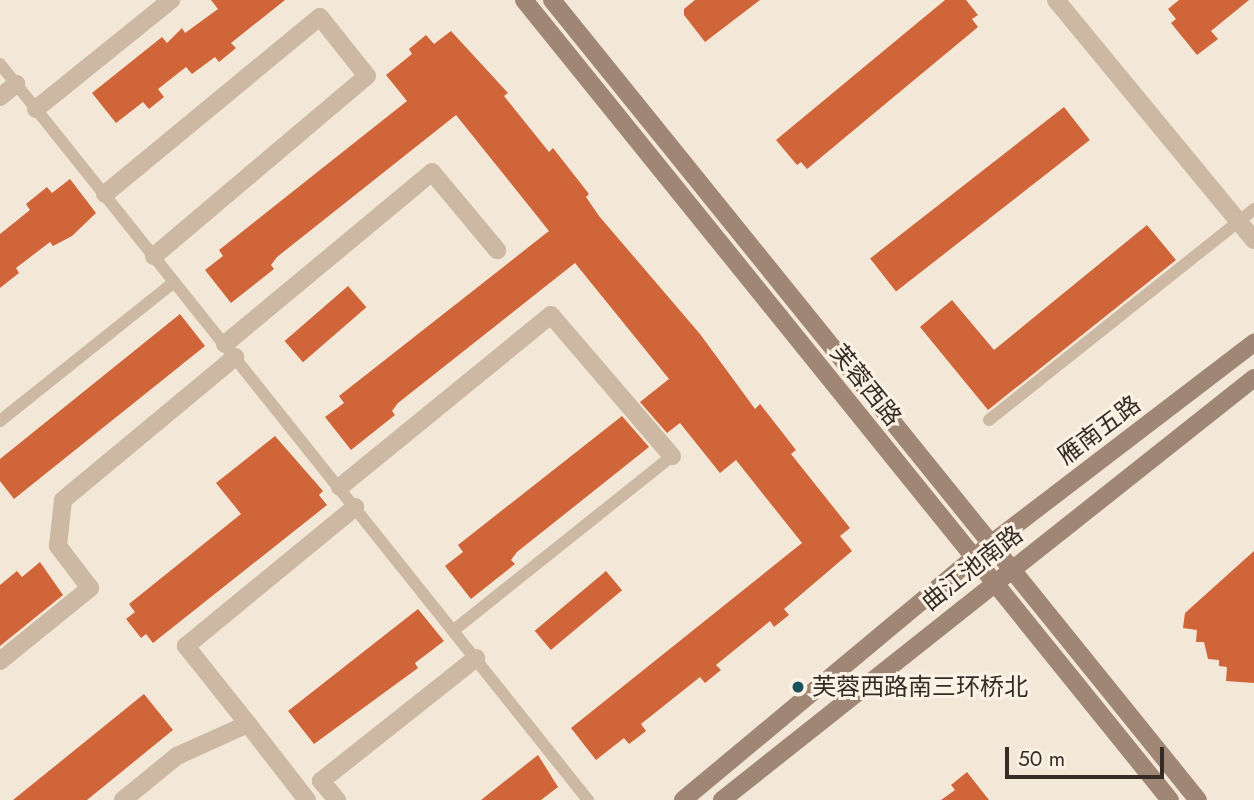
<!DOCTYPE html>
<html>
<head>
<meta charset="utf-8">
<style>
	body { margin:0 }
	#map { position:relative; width:1254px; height:800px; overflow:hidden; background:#f3e8d8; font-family:Jost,"Noto Sans SC",sans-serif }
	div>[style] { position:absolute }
	.building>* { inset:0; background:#d06539; transform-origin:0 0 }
	.service>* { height:12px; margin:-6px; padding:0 6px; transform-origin:6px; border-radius:6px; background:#ccb8a3 }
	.minor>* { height:18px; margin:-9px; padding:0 9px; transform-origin:9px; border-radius:9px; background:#ccb8a3 }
	.secondary>* { height:18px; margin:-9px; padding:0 9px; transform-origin:9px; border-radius:9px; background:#a08674 }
	.dots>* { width:19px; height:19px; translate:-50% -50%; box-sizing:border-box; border:4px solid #fbf1e4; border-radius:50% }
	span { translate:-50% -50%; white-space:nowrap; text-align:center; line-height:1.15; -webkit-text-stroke:6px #fbf1e4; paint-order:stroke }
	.street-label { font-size:24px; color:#362c26 }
	.poi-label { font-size:24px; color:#362c26 }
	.left { translate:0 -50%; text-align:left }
	.scale { position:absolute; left:1005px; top:747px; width:159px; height:32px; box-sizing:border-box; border:4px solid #362c26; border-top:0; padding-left:9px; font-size:21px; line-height:24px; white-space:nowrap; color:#362c26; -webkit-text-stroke:5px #fbf1e4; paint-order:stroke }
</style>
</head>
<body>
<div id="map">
	<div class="building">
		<i style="clip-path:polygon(211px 0,285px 0,231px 43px,236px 48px,219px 62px,215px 57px,192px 74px,186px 67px,158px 89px,164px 97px,149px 109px,143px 102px,116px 123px,92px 93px,162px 37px,167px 43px,182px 28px,185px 33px,218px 9px)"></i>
		<i style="clip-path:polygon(695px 0,760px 0,705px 42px,684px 15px,684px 9px)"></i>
		<i style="clip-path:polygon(945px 0,966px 0,978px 15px,972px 19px,978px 27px,807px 169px,801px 162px,797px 165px,776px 140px)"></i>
		<i style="clip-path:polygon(1179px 0,1249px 0,1211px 31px,1218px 39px,1197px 55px,1171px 23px,1176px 19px,1168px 9px)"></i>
		<i style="clip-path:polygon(451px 31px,508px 93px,504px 96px,549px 152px,553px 148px,589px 194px,586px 197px,599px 216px,700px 334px,755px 409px,760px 404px,796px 450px,791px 454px,850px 528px,840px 536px,852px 551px,784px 609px,789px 615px,774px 627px,770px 621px,716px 665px,721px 670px,705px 683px,700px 677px,641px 724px,646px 731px,629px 744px,624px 738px,596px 760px,571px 728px,802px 543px,736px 460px,720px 473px,680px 423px,667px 433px,640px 402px,669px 379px,575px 263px,398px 403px,392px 411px,395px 415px,351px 450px,325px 417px,344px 403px,339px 396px,549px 231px,456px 115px,277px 257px,271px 265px,274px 269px,231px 303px,205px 270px,223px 256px,219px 250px,407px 101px,386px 75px,412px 54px,409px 49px,426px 35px,434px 44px)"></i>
		<i style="left:1064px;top:107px;width:42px;height:246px;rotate:52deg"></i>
		<i style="clip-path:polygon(70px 179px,96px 213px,72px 236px,53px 246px,50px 242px,16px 268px,19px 273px,0 288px,0 234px,30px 210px,26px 204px,47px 187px,52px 193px)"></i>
		<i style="clip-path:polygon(1147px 225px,1176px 260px,988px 410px,920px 327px,952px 300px,994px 350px)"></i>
		<i style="left:348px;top:286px;width:28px;height:84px;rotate:49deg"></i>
		<i style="clip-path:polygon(180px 314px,205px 346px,14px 499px,0 481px,0 459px)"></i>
		<i style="clip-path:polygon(622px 416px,649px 447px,517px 552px,511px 560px,515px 564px,471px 599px,445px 566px,463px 552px,458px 545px)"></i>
		<i style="clip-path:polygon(275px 436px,323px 491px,319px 495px,327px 505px,153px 643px,146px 634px,141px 638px,126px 619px,135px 612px,129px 604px,241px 514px,216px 483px)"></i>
		<i style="clip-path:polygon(1254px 551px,1254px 683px,1226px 681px,1227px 667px,1219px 666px,1219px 660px,1208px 659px,1204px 642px,1196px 642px,1197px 630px,1183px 628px,1185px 613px)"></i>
		<i style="clip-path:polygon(40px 562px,63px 595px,0 646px,0 585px,17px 571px,22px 577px)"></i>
		<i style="left:606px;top:571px;width:25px;height:93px;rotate:50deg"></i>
		<i style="clip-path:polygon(418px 609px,444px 641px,415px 663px,418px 668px,314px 744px,288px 711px)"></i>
		<i style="clip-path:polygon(144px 694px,173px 730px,87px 800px,13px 800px)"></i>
		<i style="clip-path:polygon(538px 755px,558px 787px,541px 800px,481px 800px)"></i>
		<i style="clip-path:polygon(967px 772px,989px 800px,941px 800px,955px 790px,951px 785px)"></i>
	</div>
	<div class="service">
		<i style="left:0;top:64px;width:942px;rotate:51.38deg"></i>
		<i style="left:989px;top:420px;width:339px;rotate:-38.5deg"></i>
		<i style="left:0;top:421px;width:223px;rotate:-38.6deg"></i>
		<i style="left:454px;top:630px;width:279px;rotate:-38.6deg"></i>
	</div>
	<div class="minor">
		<i style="left:1056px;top:0;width:311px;rotate:50.5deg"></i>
		<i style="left:0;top:97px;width:21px;rotate:-39deg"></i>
		<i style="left:36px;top:109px;width:174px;rotate:-38.9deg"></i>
		<i style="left:105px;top:194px;width:278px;rotate:-39.5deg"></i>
		<i style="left:320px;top:17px;width:75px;rotate:51.5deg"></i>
		<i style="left:367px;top:76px;width:279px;rotate:139.8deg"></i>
		<i style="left:225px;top:344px;width:269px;rotate:-39.7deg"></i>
		<i style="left:432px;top:172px;width:102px;rotate:50.2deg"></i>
		<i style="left:340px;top:487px;width:272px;rotate:-39.2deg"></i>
		<i style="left:551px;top:315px;width:186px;rotate:49.4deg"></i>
		<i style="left:0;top:661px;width:116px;rotate:-39deg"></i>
		<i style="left:90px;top:588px;width:53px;rotate:-127.3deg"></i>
		<i style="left:58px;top:546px;width:46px;rotate:-83.8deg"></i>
		<i style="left:63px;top:500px;width:224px;rotate:-39.7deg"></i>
		<i style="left:248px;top:724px;width:100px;rotate:-128.5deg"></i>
		<i style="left:186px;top:646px;width:219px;rotate:-39.4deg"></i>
		<i style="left:123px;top:800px;width:70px;rotate:-39.2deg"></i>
		<i style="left:177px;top:756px;width:78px;rotate:-24.3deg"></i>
		<i style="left:248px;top:724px;width:96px;rotate:52.2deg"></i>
		<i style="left:337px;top:800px;width:25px;rotate:-130deg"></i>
		<i style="left:321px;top:781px;width:198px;rotate:-38.4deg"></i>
	</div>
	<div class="secondary">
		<i style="left:524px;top:0;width:1028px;rotate:51.08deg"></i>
		<i style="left:552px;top:0;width:1028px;rotate:51.08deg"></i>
		<i style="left:683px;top:800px;width:402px;rotate:-39.8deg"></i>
		<i style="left:992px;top:543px;width:330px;rotate:-37.4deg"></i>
		<i style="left:722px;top:800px;width:679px;rotate:-38.42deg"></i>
	</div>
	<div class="dots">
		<i style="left:798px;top:687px;background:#18535b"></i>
	</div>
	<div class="street-label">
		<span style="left:866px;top:385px;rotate:51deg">芙蓉西路</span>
		<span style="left:1099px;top:430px;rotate:-37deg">雁南五路</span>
		<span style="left:972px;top:568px;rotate:-38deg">曲江池南路</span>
	</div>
	<div class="poi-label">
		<span class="left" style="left:812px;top:687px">芙蓉西路南三环桥北</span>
	</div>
	<div class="scale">50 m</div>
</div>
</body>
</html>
